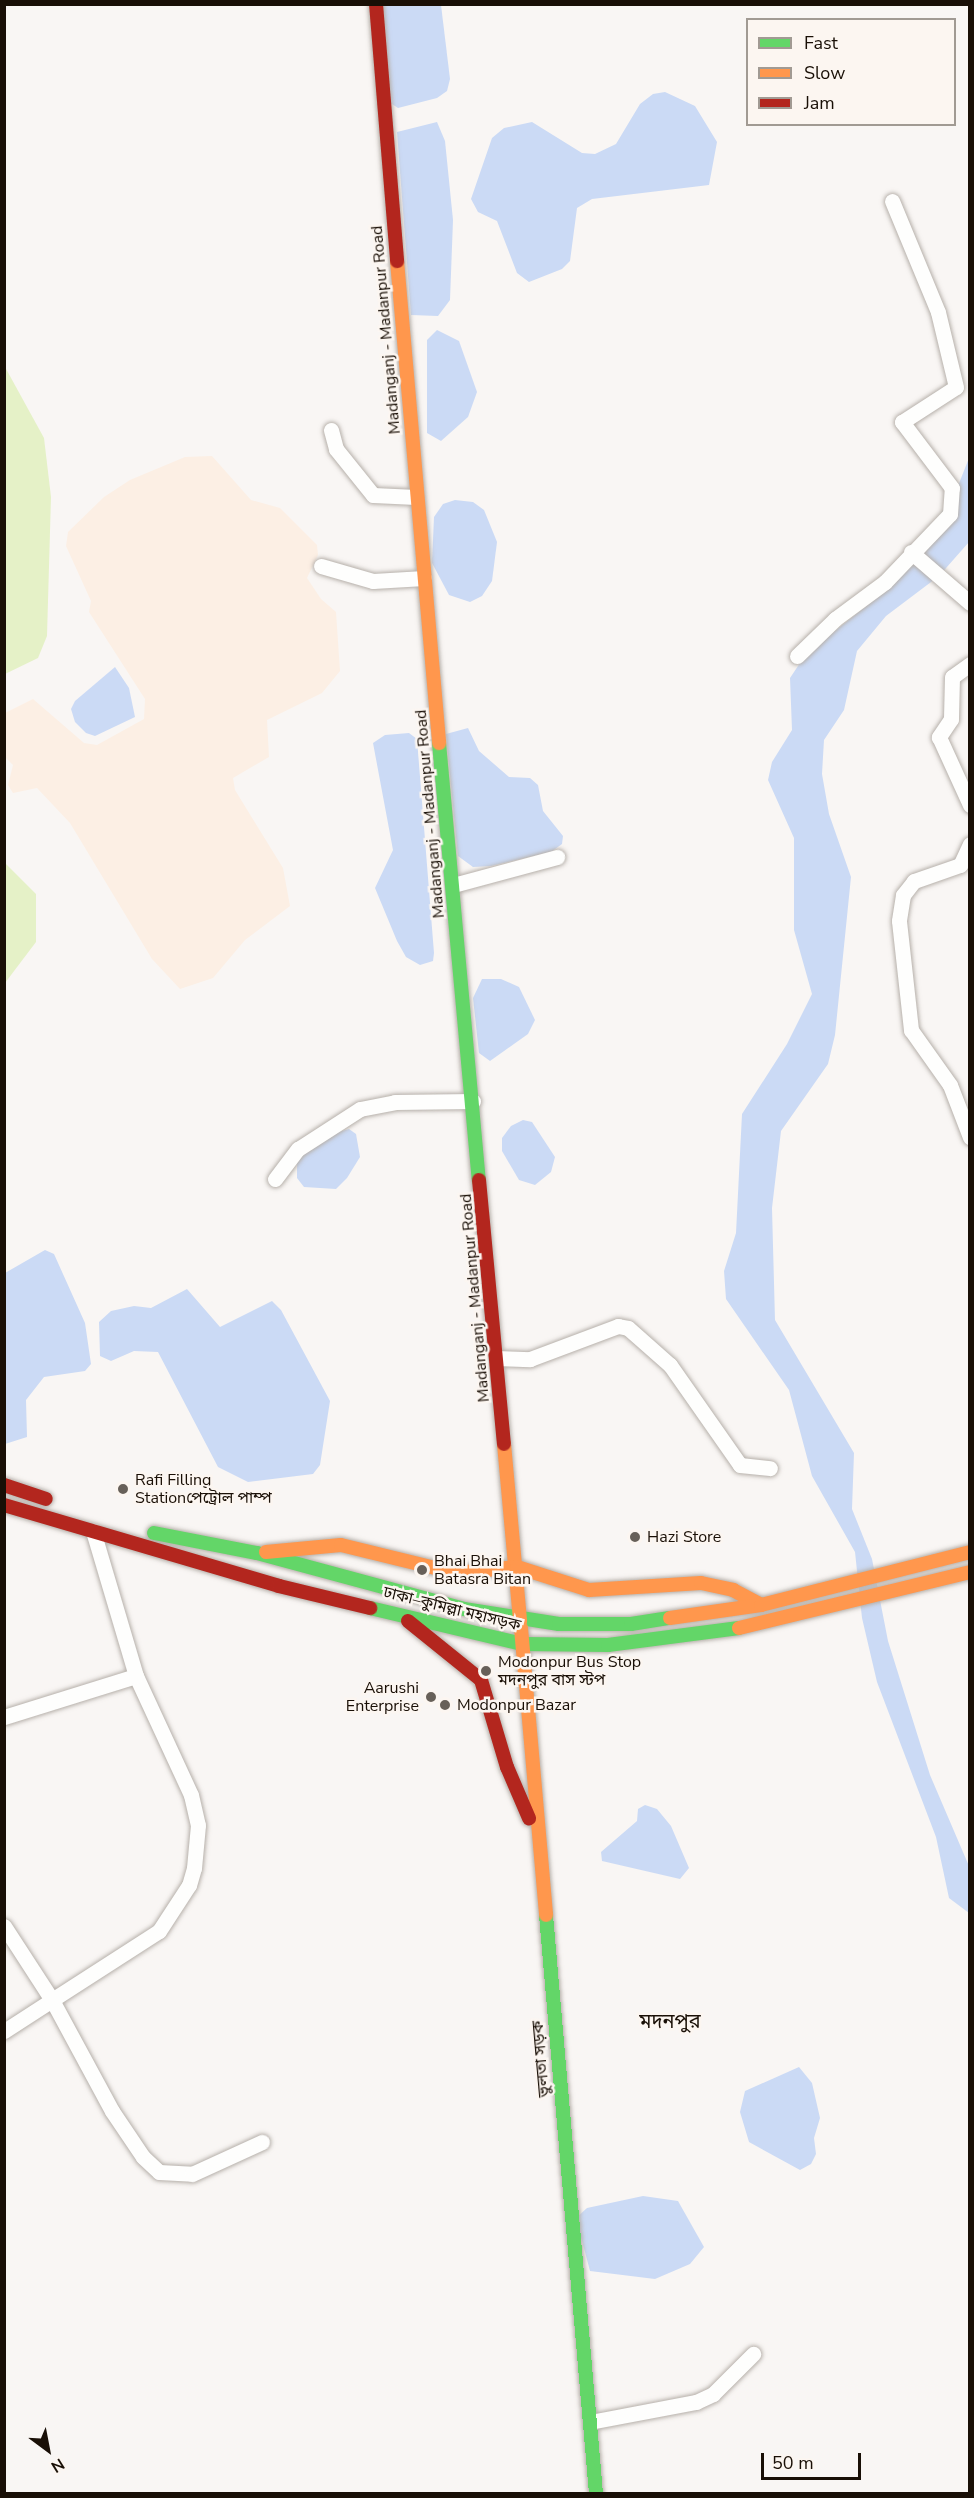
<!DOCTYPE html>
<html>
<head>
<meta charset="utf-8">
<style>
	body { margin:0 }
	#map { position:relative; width:974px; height:2498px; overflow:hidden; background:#f9f6f4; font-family:"Nunito Sans","Noto Sans Bengali",sans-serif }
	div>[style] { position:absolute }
	.built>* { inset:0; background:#fcefe4 }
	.green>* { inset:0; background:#e5f1c7 }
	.water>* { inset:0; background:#cbdaf5 }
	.roads { filter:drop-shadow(0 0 2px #b6b0aa) drop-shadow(0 0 2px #b6b0aa) }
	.street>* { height:15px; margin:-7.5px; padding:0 7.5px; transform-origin:7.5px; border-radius:7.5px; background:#fefefd }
	.fast>* { height:14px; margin:-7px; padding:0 7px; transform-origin:7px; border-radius:7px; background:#63d668 }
	.slow>* { height:14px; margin:-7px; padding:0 7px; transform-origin:7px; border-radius:7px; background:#ff974d }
	.jam>* { height:14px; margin:-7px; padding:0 7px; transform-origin:7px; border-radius:7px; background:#b3261e }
	.dots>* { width:16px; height:16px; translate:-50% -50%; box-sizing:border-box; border:3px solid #fcf6f1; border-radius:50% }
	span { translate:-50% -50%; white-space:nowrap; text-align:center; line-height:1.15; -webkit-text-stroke:5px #fcf6f1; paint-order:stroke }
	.street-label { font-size:16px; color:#190f06 }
	.poi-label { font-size:16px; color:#190f06 }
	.left { translate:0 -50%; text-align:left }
	.right { translate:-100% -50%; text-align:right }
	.quarter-label { font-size:20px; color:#190f06 }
	.frame { position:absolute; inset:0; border:6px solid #190f06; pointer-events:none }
	.legend { position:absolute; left:746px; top:18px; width:210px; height:108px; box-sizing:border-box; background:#fcf6f1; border:2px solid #a19a93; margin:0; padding:8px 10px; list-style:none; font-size:18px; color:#190f06 }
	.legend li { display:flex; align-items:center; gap:12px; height:30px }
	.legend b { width:30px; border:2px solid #a19a93 }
	.north { position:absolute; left:18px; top:2420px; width:60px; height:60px; -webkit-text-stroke:4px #fcf6f1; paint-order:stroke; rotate:148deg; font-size:16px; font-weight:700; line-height:24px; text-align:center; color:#190f06 }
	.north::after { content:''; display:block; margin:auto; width:21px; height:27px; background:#190f06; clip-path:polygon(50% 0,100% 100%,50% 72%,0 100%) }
	.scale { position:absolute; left:761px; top:2453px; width:100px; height:27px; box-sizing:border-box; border:3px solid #190f06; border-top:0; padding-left:8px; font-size:18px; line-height:21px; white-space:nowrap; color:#190f06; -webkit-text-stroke:4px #fcf6f1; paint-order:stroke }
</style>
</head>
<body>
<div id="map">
	<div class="built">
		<i style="clip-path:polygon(212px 456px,251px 500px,280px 508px,317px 545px,318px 555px,307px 578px,321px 599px,336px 612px,340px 671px,322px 693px,267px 720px,269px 757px,233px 778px,235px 790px,283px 868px,290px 906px,245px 940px,213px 978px,180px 989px,152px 959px,70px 823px,37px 788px,13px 793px,8px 785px,13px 765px,5px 757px,5px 713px,33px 699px,84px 743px,97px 745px,144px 719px,145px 699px,89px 612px,91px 601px,66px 546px,68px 532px,104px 497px,130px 480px,185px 457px)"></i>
	</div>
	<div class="green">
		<i style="clip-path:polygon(5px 367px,44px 438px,51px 497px,47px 636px,38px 658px,5px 674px)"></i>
		<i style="clip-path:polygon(5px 863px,36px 894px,36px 942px,5px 983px)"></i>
	</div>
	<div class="water">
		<i style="clip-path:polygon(379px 5px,441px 5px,450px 79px,447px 91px,437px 98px,398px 108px,389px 102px)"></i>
		<i style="clip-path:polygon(665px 92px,695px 106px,717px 142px,709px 185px,592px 199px,577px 208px,570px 261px,562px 269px,529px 282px,517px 273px,497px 221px,478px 212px,471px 199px,492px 138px,504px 128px,532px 122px,582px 153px,595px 154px,616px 144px,640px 104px,653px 94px)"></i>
		<i style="clip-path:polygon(437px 122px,445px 141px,453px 220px,450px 300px,438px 316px,411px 315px,397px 132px)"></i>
		<i style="clip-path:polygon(437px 330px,459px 341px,477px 392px,468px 417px,441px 441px,427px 433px,427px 340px)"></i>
		<i style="clip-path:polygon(969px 458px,969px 542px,939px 576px,886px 616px,857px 651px,844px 710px,824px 740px,822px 774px,829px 814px,851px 877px,835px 1035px,828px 1064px,781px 1131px,772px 1208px,775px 1320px,854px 1453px,852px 1509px,872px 1559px,888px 1641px,930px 1775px,969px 1866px,969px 1913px,949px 1898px,936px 1837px,877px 1682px,862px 1618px,855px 1552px,812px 1476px,789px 1390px,726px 1299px,724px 1271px,736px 1233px,742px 1114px,787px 1044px,812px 994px,794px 930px,794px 838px,768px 780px,772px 762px,792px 730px,790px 678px,806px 654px,894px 584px,956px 491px)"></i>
		<i style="clip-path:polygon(455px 500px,473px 502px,484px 510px,497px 542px,492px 581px,482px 596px,470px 602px,449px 595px,432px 563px,434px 517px,443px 504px)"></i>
		<i style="clip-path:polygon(115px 667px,129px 688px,135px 717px,95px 736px,86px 733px,75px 722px,71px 709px,75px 701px)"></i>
		<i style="clip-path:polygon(468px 728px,479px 751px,509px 777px,530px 778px,538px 785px,543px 811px,563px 836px,562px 844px,551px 852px,491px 866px,473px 867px,458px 856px,446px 734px)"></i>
		<i style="clip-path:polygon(409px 733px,417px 739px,434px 953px,433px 961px,420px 965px,406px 957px,397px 941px,375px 888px,393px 850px,373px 743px,385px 735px)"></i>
		<i style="clip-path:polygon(482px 979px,501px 979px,519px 987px,535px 1020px,528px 1034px,490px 1061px,479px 1053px,473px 998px)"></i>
		<i style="clip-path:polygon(523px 1120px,532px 1122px,555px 1157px,551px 1172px,535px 1185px,519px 1180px,502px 1151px,502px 1138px,511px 1126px)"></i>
		<i style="clip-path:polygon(349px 1129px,356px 1134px,360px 1157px,347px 1178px,336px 1189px,304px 1187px,297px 1178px,297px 1158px,328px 1135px)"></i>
		<i style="clip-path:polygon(45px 1250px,54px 1254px,85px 1323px,91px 1364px,85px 1371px,44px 1377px,26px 1400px,27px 1437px,5px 1444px,5px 1273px)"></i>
		<i style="clip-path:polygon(187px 1289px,220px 1327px,272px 1301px,281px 1310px,330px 1401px,320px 1465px,313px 1474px,248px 1482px,218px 1467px,158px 1352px,134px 1351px,111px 1361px,100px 1356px,99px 1322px,111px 1311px,134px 1306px,151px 1308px)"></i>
		<i style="clip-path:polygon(645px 1805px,657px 1809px,671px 1826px,689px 1868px,680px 1879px,602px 1861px,601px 1852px,637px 1821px,638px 1809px)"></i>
		<i style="clip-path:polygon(799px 2067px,812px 2083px,820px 2118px,814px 2138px,816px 2154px,811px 2164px,800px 2170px,749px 2142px,740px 2112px,745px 2091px)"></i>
		<i style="clip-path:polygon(643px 2196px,678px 2201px,704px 2247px,690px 2264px,655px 2279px,590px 2271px,576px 2218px,587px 2208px)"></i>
	</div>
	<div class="roads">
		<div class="street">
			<i style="left:331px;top:430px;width:20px;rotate:75deg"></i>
			<i style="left:336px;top:449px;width:59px;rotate:51.2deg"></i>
			<i style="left:373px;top:495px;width:43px;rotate:2.7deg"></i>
			<i style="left:911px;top:552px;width:78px;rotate:40.8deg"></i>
			<i style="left:321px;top:566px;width:54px;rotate:16.1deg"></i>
			<i style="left:373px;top:581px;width:51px;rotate:-3.4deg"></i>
			<i style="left:797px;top:656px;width:53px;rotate:-44.2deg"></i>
			<i style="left:835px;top:619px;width:62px;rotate:-36.5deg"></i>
			<i style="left:885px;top:582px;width:94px;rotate:-46.3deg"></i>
			<i style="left:950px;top:514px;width:26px;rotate:-86deg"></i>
			<i style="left:952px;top:488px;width:83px;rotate:-127.1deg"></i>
			<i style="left:902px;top:422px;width:64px;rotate:-32.9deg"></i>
			<i style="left:956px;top:387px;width:77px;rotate:-103.5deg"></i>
			<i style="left:938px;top:312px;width:120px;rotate:-112.5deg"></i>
			<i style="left:970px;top:664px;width:22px;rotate:144deg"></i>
			<i style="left:952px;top:677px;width:42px;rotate:91.4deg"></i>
			<i style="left:951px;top:719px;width:22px;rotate:124deg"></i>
			<i style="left:939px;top:737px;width:75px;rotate:65.5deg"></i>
			<i style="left:970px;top:844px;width:23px;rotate:115deg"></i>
			<i style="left:960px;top:865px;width:49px;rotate:160.8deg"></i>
			<i style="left:914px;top:881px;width:18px;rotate:128deg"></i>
			<i style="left:903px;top:895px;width:26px;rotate:99deg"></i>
			<i style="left:899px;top:921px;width:110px;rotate:83.7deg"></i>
			<i style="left:911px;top:1030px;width:67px;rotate:54.7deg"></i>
			<i style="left:950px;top:1085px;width:56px;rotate:69deg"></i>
			<i style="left:453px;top:885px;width:108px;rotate:-15.1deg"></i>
			<i style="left:275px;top:1179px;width:38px;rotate:-53deg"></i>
			<i style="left:298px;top:1149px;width:74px;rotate:-32.8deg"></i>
			<i style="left:360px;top:1109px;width:36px;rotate:-11deg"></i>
			<i style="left:395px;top:1102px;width:78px;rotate:-0.7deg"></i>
			<i style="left:496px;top:1358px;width:34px;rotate:2deg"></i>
			<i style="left:530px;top:1359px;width:94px;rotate:-20.6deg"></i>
			<i style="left:618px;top:1326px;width:10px;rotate:11deg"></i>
			<i style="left:628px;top:1328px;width:56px;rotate:41.4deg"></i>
			<i style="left:670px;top:1365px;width:122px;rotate:55deg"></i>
			<i style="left:740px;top:1465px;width:30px;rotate:6deg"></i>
			<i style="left:136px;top:1676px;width:131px;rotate:65.2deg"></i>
			<i style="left:191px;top:1795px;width:31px;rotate:77deg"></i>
			<i style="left:198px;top:1825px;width:43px;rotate:95.3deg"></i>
			<i style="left:194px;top:1868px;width:18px;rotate:106deg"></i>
			<i style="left:189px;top:1885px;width:55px;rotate:123.1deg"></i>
			<i style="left:159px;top:1931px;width:127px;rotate:147.2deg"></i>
			<i style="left:52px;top:2000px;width:126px;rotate:61.6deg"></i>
			<i style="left:112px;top:2111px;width:55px;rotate:56deg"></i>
			<i style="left:143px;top:2157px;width:22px;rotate:43deg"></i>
			<i style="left:159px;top:2172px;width:33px;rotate:3deg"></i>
			<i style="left:192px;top:2174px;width:77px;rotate:-24.6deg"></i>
			<i style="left:4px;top:1717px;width:138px;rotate:-17.3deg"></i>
			<i style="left:136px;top:1676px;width:151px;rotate:-106.5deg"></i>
			<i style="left:4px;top:1926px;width:88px;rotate:57deg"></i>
			<i style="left:52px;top:2000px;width:57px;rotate:147.1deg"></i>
			<i style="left:590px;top:2422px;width:108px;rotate:-10.7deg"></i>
			<i style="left:696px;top:2402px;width:19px;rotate:-25deg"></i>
			<i style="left:713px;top:2394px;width:57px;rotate:-45deg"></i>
		</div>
		<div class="fast">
			<i style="left:439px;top:743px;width:439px;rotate:84.8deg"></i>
			<i style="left:154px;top:1533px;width:105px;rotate:11deg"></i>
			<i style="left:257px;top:1553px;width:214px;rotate:15.1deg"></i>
			<i style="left:464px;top:1609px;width:96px;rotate:9deg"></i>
			<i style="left:559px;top:1624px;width:72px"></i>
			<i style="left:631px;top:1624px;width:39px;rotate:-9deg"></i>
			<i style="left:370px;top:1608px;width:156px;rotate:13.3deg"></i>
			<i style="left:522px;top:1644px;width:86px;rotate:0.7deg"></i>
			<i style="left:608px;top:1645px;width:132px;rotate:-7.4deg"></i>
			<i style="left:546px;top:1915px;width:581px;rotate:85.06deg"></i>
		</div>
		<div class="slow">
			<i style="left:397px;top:261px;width:484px;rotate:85deg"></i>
			<i style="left:504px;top:1444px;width:178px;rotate:84.8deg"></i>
			<i style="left:266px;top:1552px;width:75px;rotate:-5.3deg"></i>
			<i style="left:341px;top:1545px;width:118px;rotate:13.7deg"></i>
			<i style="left:456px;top:1573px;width:61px;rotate:-5.6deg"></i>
			<i style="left:517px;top:1567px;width:76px;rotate:17.7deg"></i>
			<i style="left:589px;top:1590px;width:112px;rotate:-3.6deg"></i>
			<i style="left:701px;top:1583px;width:33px;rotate:12deg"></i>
			<i style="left:733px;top:1590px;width:32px;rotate:28deg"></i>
			<i style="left:670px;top:1618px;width:92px;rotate:-8.1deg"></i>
			<i style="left:761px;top:1605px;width:216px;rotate:-14.2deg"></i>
			<i style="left:521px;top:1628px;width:288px;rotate:85deg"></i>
			<i style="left:739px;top:1628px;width:238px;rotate:-13.6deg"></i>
		</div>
		<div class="jam">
			<i style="left:376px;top:4px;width:258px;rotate:85.3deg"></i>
			<i style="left:479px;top:1180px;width:265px;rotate:84.6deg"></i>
			<i style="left:4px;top:1485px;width:44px;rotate:18.4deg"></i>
			<i style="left:4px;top:1505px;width:287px;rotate:16.4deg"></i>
			<i style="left:279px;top:1586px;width:94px;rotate:13.6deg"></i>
			<i style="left:408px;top:1621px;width:94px;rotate:38.9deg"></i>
			<i style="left:481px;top:1680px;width:91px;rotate:73.4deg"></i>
			<i style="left:507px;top:1767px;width:56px;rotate:66.7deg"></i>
		</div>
	</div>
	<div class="dots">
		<i style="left:123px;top:1489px;background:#676059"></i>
		<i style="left:635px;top:1537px;background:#676059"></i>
		<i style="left:422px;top:1570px;background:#676059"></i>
		<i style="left:486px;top:1671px;background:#676059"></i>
		<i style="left:431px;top:1697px;background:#676059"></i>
		<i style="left:445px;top:1705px;background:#676059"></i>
	</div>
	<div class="street-label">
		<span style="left:386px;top:330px;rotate:-95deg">Madanganj - Madanpur Road</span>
		<span style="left:430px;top:814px;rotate:-95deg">Madanganj - Madanpur Road</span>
		<span style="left:475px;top:1298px;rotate:-95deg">Madanganj - Madanpur Road</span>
		<span style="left:452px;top:1609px;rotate:14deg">ঢাকা–কুমিল্লা মহাসড়ক</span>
		<span style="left:541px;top:2059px;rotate:-95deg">ভুলতা সড়ক</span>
	</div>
	<div class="poi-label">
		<span class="left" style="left:135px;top:1489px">Rafi Filling<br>Stationপেট্রোল পাম্প</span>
		<span class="left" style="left:647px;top:1537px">Hazi Store</span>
		<span class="left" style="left:434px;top:1570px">Bhai Bhai<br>Batasra Bitan</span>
		<span class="left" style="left:498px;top:1671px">Modonpur Bus Stop<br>মদনপুর বাস স্টপ</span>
		<span class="right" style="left:419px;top:1697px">Aarushi<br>Enterprise</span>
		<span class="left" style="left:457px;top:1705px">Modonpur Bazar</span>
	</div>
	<div class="quarter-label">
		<span style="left:670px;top:2021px">মদনপুর</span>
	</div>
	<div class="frame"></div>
	<ul class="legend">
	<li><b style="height:8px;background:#63d668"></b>Fast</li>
	<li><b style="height:8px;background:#ff974d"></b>Slow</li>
	<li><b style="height:8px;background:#b3261e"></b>Jam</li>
	</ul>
	<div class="north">N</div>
	<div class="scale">50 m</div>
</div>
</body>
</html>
